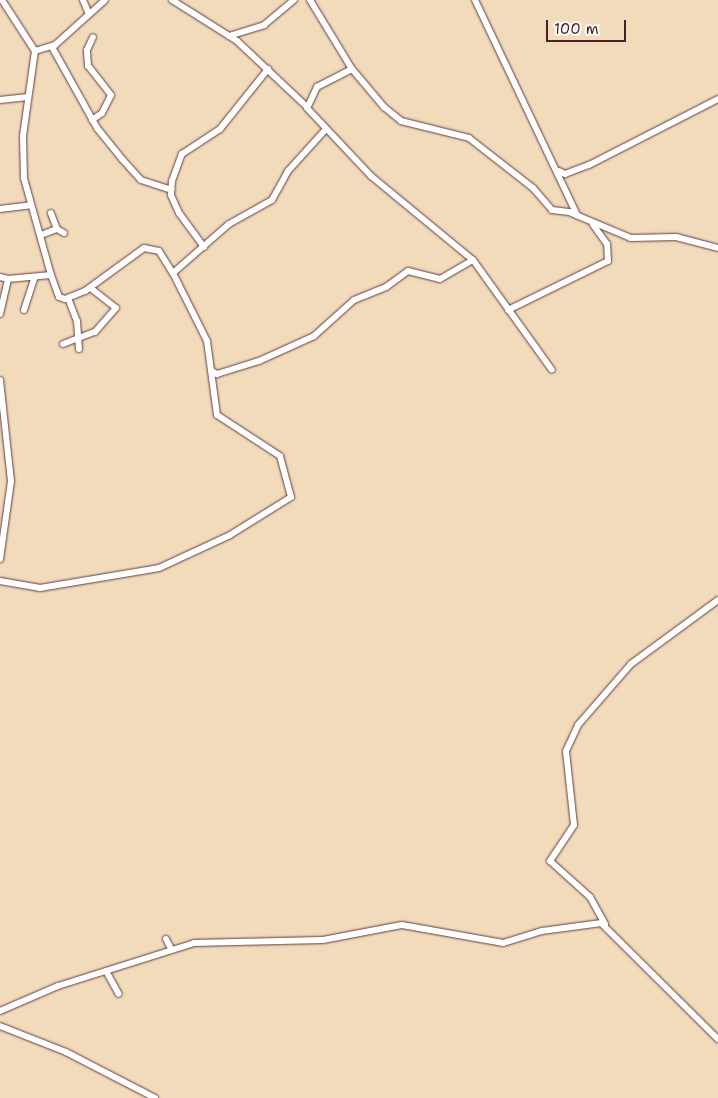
<!DOCTYPE html>
<html>
<head>
<meta charset="utf-8">
<style>
	body { margin:0 }
	#map { position:relative; width:718px; height:1098px; overflow:hidden; background:#f1dbba; font-family:"Shantell Sans",sans-serif }
	div>[style] { position:absolute }
	.roads { filter:drop-shadow(0 0 1px #633b40) drop-shadow(0 0 1px #633b40) }
	.minor>* { height:6px; margin:-3px; padding:0 3px; transform-origin:3px; border-radius:3px; background:#fff }
	span { translate:-50% -50%; white-space:nowrap; text-align:center; line-height:1.15; -webkit-text-stroke:4px #fdfcf7; paint-order:stroke }
	.scale { position:absolute; left:546px; top:20px; width:80px; height:22px; box-sizing:border-box; border:2px solid #4a1f2b; border-top:0; padding-left:6px; font-size:15px; line-height:18px; white-space:nowrap; color:#4a1f2b; -webkit-text-stroke:4px #fdfcf7; paint-order:stroke }
</style>
</head>
<body>
<div id="map">
	<div class="roads">
		<div class="minor">
			<i style="left:83px;top:0;width:13px;rotate:67deg"></i>
			<i style="left:172px;top:0;width:77px;rotate:32.2deg"></i>
			<i style="left:237px;top:41px;width:95px;rotate:43.3deg"></i>
			<i style="left:310px;top:0;width:81px;rotate:58.7deg"></i>
			<i style="left:352px;top:69px;width:50px;rotate:49.9deg"></i>
			<i style="left:384px;top:107px;width:22px;rotate:39deg"></i>
			<i style="left:401px;top:121px;width:70px;rotate:14deg"></i>
			<i style="left:469px;top:138px;width:81px;rotate:38deg"></i>
			<i style="left:533px;top:188px;width:29px;rotate:49deg"></i>
			<i style="left:552px;top:210px;width:17px;rotate:7deg"></i>
			<i style="left:569px;top:212px;width:67px;rotate:22.8deg"></i>
			<i style="left:631px;top:238px;width:45px;rotate:-1.3deg"></i>
			<i style="left:676px;top:237px;width:43px;rotate:14.7deg"></i>
			<i style="left:475px;top:0;width:238px;rotate:64.6deg"></i>
			<i style="left:229px;top:36px;width:37px;rotate:-17deg"></i>
			<i style="left:264px;top:25px;width:39px;rotate:-40deg"></i>
			<i style="left:52px;top:47px;width:93px;rotate:60.9deg"></i>
			<i style="left:97px;top:128px;width:40px;rotate:51deg"></i>
			<i style="left:122px;top:159px;width:28px;rotate:48deg"></i>
			<i style="left:141px;top:180px;width:32px;rotate:18deg"></i>
			<i style="left:35px;top:51px;width:21px;rotate:-17deg"></i>
			<i style="left:55px;top:45px;width:67px;rotate:-42deg"></i>
			<i style="left:352px;top:69px;width:39px;rotate:153deg"></i>
			<i style="left:317px;top:87px;width:23px;rotate:115deg"></i>
			<i style="left:307px;top:108px;width:93px;rotate:46.7deg"></i>
			<i style="left:371px;top:176px;width:132px;rotate:39.5deg"></i>
			<i style="left:473px;top:260px;width:135px;rotate:54.3deg"></i>
			<i style="left:0;top:100px;width:28px;rotate:-6deg"></i>
			<i style="left:92px;top:120px;width:12px;rotate:-35deg"></i>
			<i style="left:102px;top:113px;width:20px;rotate:-63deg"></i>
			<i style="left:111px;top:95px;width:37px;rotate:-128deg"></i>
			<i style="left:88px;top:66px;width:16px;rotate:-94deg"></i>
			<i style="left:87px;top:50px;width:14px;rotate:-65deg"></i>
			<i style="left:559px;top:171px;width:7px;rotate:27deg"></i>
			<i style="left:565px;top:174px;width:26px;rotate:-21deg"></i>
			<i style="left:589px;top:165px;width:145px;rotate:-27.1deg"></i>
			<i style="left:0;top:209px;width:31px;rotate:-7deg"></i>
			<i style="left:57px;top:229px;width:8px;rotate:30deg"></i>
			<i style="left:41px;top:235px;width:17px;rotate:-21deg"></i>
			<i style="left:57px;top:229px;width:17px;rotate:-111deg"></i>
			<i style="left:204px;top:247px;width:42px;rotate:-126.3deg"></i>
			<i style="left:179px;top:213px;width:20px;rotate:-114deg"></i>
			<i style="left:171px;top:195px;width:14px;rotate:-86deg"></i>
			<i style="left:172px;top:181px;width:29px;rotate:-70deg"></i>
			<i style="left:182px;top:154px;width:45px;rotate:-33.3deg"></i>
			<i style="left:220px;top:129px;width:77px;rotate:-51.3deg"></i>
			<i style="left:51px;top:275px;width:23px;rotate:70deg"></i>
			<i style="left:59px;top:297px;width:6px;rotate:18deg"></i>
			<i style="left:65px;top:299px;width:22px;rotate:-22deg"></i>
			<i style="left:85px;top:291px;width:73px;rotate:-36.1deg"></i>
			<i style="left:144px;top:248px;width:15px;rotate:11deg"></i>
			<i style="left:159px;top:251px;width:26px;rotate:58deg"></i>
			<i style="left:173px;top:273px;width:74px;rotate:-41.2deg"></i>
			<i style="left:229px;top:224px;width:49px;rotate:-29.2deg"></i>
			<i style="left:272px;top:200px;width:33px;rotate:-61deg"></i>
			<i style="left:288px;top:171px;width:55px;rotate:-47.9deg"></i>
			<i style="left:0;top:277px;width:8px;rotate:14deg"></i>
			<i style="left:68px;top:298px;width:25px;rotate:69deg"></i>
			<i style="left:77px;top:321px;width:28px;rotate:86deg"></i>
			<i style="left:24px;top:310px;width:33px;rotate:-72deg"></i>
			<i style="left:508px;top:310px;width:111px;rotate:-26.1deg"></i>
			<i style="left:608px;top:261px;width:17px;rotate:-93deg"></i>
			<i style="left:607px;top:244px;width:24px;rotate:-126deg"></i>
			<i style="left:0;top:314px;width:36px;rotate:-77deg"></i>
			<i style="left:8px;top:279px;width:43px;rotate:-5.3deg"></i>
			<i style="left:51px;top:275px;width:101px;rotate:-105.6deg"></i>
			<i style="left:24px;top:178px;width:42px;rotate:-91.4deg"></i>
			<i style="left:23px;top:136px;width:86px;rotate:-82deg"></i>
			<i style="left:35px;top:51px;width:61px;rotate:-122.9deg"></i>
			<i style="left:63px;top:344px;width:34px;rotate:-21deg"></i>
			<i style="left:95px;top:332px;width:32px;rotate:-49deg"></i>
			<i style="left:116px;top:308px;width:33px;rotate:-142deg"></i>
			<i style="left:212px;top:371px;width:6px;rotate:31deg"></i>
			<i style="left:217px;top:374px;width:44px;rotate:-17.2deg"></i>
			<i style="left:259px;top:361px;width:60px;rotate:-24.4deg"></i>
			<i style="left:314px;top:336px;width:54px;rotate:-42deg"></i>
			<i style="left:354px;top:300px;width:35px;rotate:-22deg"></i>
			<i style="left:386px;top:287px;width:27px;rotate:-36deg"></i>
			<i style="left:408px;top:271px;width:33px;rotate:14deg"></i>
			<i style="left:440px;top:279px;width:38px;rotate:-30deg"></i>
			<i style="left:0;top:380px;width:102px;rotate:83.8deg"></i>
			<i style="left:11px;top:481px;width:79px;rotate:98deg"></i>
			<i style="left:0;top:581px;width:41px;rotate:9.9deg"></i>
			<i style="left:40px;top:588px;width:121px;rotate:-9.5deg"></i>
			<i style="left:159px;top:568px;width:78px;rotate:-24.9deg"></i>
			<i style="left:230px;top:535px;width:72px;rotate:-31.9deg"></i>
			<i style="left:291px;top:497px;width:42px;rotate:-105deg"></i>
			<i style="left:280px;top:456px;width:75px;rotate:-146.9deg"></i>
			<i style="left:217px;top:415px;width:75px;rotate:-97.7deg"></i>
			<i style="left:207px;top:341px;width:76px;rotate:-116.6deg"></i>
			<i style="left:605px;top:924px;width:31px;rotate:-119deg"></i>
			<i style="left:590px;top:897px;width:54px;rotate:-138deg"></i>
			<i style="left:550px;top:861px;width:43px;rotate:-56.3deg"></i>
			<i style="left:574px;top:825px;width:74px;rotate:-96.2deg"></i>
			<i style="left:566px;top:751px;width:29px;rotate:-65deg"></i>
			<i style="left:578px;top:725px;width:81px;rotate:-49deg"></i>
			<i style="left:631px;top:664px;width:108px;rotate:-36.3deg"></i>
			<i style="left:166px;top:939px;width:11px;rotate:63deg"></i>
			<i style="left:106px;top:971px;width:26px;rotate:61deg"></i>
			<i style="left:0;top:1011px;width:63px;rotate:-23.3deg"></i>
			<i style="left:58px;top:986px;width:143px;rotate:-17.5deg"></i>
			<i style="left:194px;top:943px;width:129px;rotate:-1.3deg"></i>
			<i style="left:323px;top:940px;width:80px;rotate:-10.8deg"></i>
			<i style="left:402px;top:925px;width:103px;rotate:10.1deg"></i>
			<i style="left:503px;top:943px;width:41px;rotate:-17.1deg"></i>
			<i style="left:542px;top:931px;width:60px;rotate:-7.7deg"></i>
			<i style="left:601px;top:923px;width:165px;rotate:44.8deg"></i>
			<i style="left:0;top:1026px;width:71px;rotate:21.5deg"></i>
			<i style="left:66px;top:1052px;width:100px;rotate:27.3deg"></i>
		</div>
	</div>
	<div class="scale">100 m</div>
</div>
</body>
</html>
